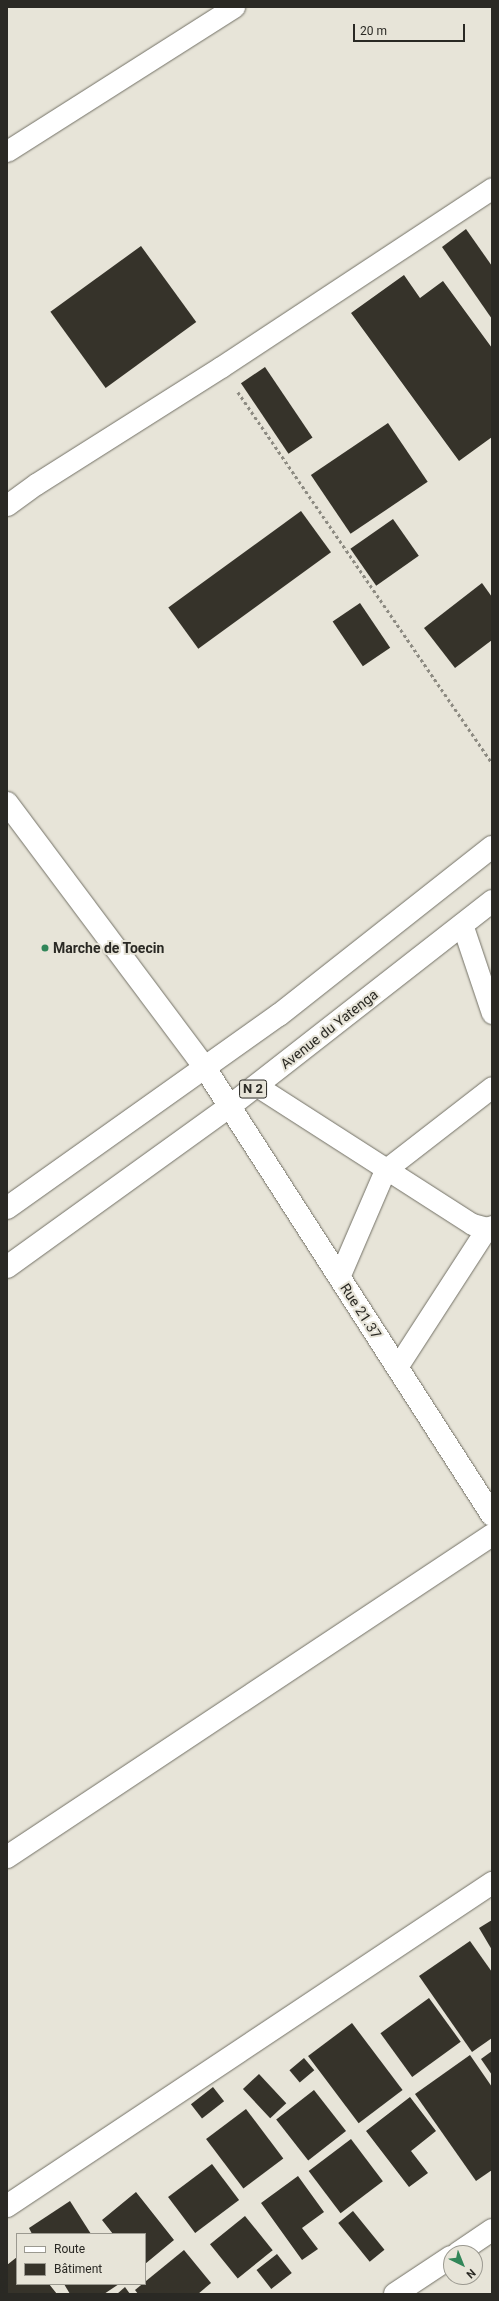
<!DOCTYPE html>
<html>
<head>
<meta charset="utf-8">
<style>
	body { margin:0 }
	#map { position:relative; width:499px; height:2301px; overflow:hidden; background:#e7e4d8; font-family:Roboto,sans-serif }
	div>[style] { position:absolute }
	.building>* { inset:0; background:#36332a; transform-origin:0 0 }
	.path>* { height:2.5px; margin-top:-1.25px; transform-origin:0; background:repeating-linear-gradient(90deg,#8d8b82 0 3px,transparent 0 6px) }
	.roads { filter:drop-shadow(0 0 1px #727065) drop-shadow(0 0 1px #727065) }
	.service>* { height:21px; margin:-10.5px; padding:0 10.5px; transform-origin:10.5px; border-radius:10.5px; background:#fff }
	.minor>* { height:22px; margin:-11px; padding:0 11px; transform-origin:11px; border-radius:11px; background:#fff }
	.primary>* { height:22px; margin:-11px; padding:0 11px; transform-origin:11px; border-radius:11px; background:#fff }
	.dots>* { width:11px; height:11px; translate:-50% -50%; box-sizing:border-box; border:2px solid #e7e4d8; border-radius:50% }
	span { translate:-50% -50%; white-space:nowrap; text-align:center; line-height:1.15; -webkit-text-stroke:4px #e7e4d8; paint-order:stroke }
	.shield-label span { padding:1px 3px; background:#e7e4d8; border:1px solid; border-radius:3px; -webkit-text-stroke-width:0 }
	.shield-label { font-size:13px; color:#2a2924; font-weight:700 }
	.poi-label { font-size:14px; color:#2a2924; font-weight:700 }
	.left { translate:0 -50%; text-align:left }
	.street-label { font-size:14px; color:#2a2924 }
	.frame { position:absolute; inset:0; border:8px solid #2a2924; pointer-events:none }
	.legend { position:absolute; left:16px; top:2233px; width:130px; height:52px; box-sizing:border-box; background:#e7e4d8; border:1px solid #9b9990; margin:0; padding:5px 7px; list-style:none; font-size:12px; color:#2a2924 }
	.legend li { display:flex; align-items:center; gap:8px; height:20px }
	.legend b { width:20px; border:1px solid #9b9990 }
	.north { position:absolute; left:443px; top:2245px; width:40px; height:40px; box-sizing:border-box; background:#e7e4d8; border:1px solid #9b9990; border-radius:50%; rotate:137deg; font-size:11px; font-weight:700; line-height:16px; text-align:center; color:#2a2924 }
	.north::after { content:''; display:block; margin:auto; width:14px; height:18px; background:#318659; clip-path:polygon(50% 0,100% 100%,50% 72%,0 100%) }
	.scale { position:absolute; left:353px; top:24px; width:112px; height:18px; box-sizing:border-box; border:2px solid #2a2924; border-top:0; padding-left:5px; font-size:12px; line-height:14px; white-space:nowrap; color:#2a2924; -webkit-text-stroke:3px #e7e4d8; paint-order:stroke }
</style>
</head>
<body>
<div id="map">
	<div class="building">
		<i style="clip-path:polygon(466px 229px,492px 266px,492px 319px,442px 247px)"></i>
		<i style="left:141px;top:246px;width:94px;height:112px;rotate:54deg"></i>
		<i style="clip-path:polygon(404px 275px,420px 298px,443px 281px,492px 348px,492px 437px,459px 461px,351px 313px)"></i>
		<i style="left:265px;top:367px;width:85px;height:29px;rotate:56deg"></i>
		<i style="left:388px;top:423px;width:71px;height:93px;rotate:56deg"></i>
		<i style="left:301px;top:511px;width:51px;height:164px;rotate:54deg"></i>
		<i style="left:393px;top:519px;width:45px;height:52px;rotate:55deg"></i>
		<i style="clip-path:polygon(482px 583px,492px 597px,492px 640px,455px 668px,424px 628px)"></i>
		<i style="left:360px;top:603px;width:54px;height:33px;rotate:56deg"></i>
		<i style="clip-path:polygon(492px 1920px,492px 1950px,479px 1928px)"></i>
		<i style="clip-path:polygon(470px 1941px,492px 1972px,492px 2038px,472px 2052px,419px 1976px)"></i>
		<i style="left:429px;top:1998px;width:54px;height:60px;rotate:54deg"></i>
		<i style="left:352px;top:2023px;width:84px;height:55px;rotate:53deg"></i>
		<i style="clip-path:polygon(492px 2051px,492px 2075px,481px 2059px)"></i>
		<i style="clip-path:polygon(470px 2055px,492px 2087px,492px 2170px,476px 2181px,415px 2094px)"></i>
		<i style="left:304px;top:2058px;width:16px;height:19px;rotate:50deg"></i>
		<i style="left:259px;top:2074px;width:40px;height:22px;rotate:47deg"></i>
		<i style="left:213px;top:2087px;width:18px;height:28px;rotate:52deg"></i>
		<i style="left:314px;top:2090px;width:52px;height:48px;rotate:52deg"></i>
		<i style="clip-path:polygon(410px 2097px,436px 2131px,411px 2151px,428px 2173px,409px 2187px,366px 2131px)"></i>
		<i style="left:246px;top:2109px;width:62px;height:50px;rotate:53deg"></i>
		<i style="left:351px;top:2139px;width:53px;height:53px;rotate:53deg"></i>
		<i style="left:212px;top:2164px;width:45px;height:55px;rotate:53deg"></i>
		<i style="clip-path:polygon(298px 2176px,324px 2212px,302px 2228px,318px 2249px,302px 2260px,261px 2203px)"></i>
		<i style="clip-path:polygon(136px 2192px,174px 2240px,145px 2264px,145px 2234px,113px 2234px,102px 2220px)"></i>
		<i style="clip-path:polygon(70px 2201px,91px 2234px,32px 2234px,29px 2228px)"></i>
		<i style="left:353px;top:2211px;width:50px;height:19px;rotate:51deg"></i>
		<i style="left:245px;top:2216px;width:44px;height:45px;rotate:51deg"></i>
		<i style="clip-path:polygon(184px 2250px,211px 2283px,198px 2294px,138px 2294px,135px 2290px)"></i>
		<i style="left:277px;top:2254px;width:24px;height:26px;rotate:52deg"></i>
		<i style="clip-path:polygon(17px 2257px,17px 2284px,49px 2284px,57px 2294px,7px 2294px,7px 2265px)"></i>
		<i style="clip-path:polygon(64px 2284px,119px 2284px,104px 2294px,70px 2294px)"></i>
		<i style="clip-path:polygon(125px 2287px,130px 2294px,117px 2294px)"></i>
	</div>
	<div class="path">
		<i style="left:238px;top:392px;width:450px;rotate:55.6deg"></i>
	</div>
	<div class="roads">
		<div class="service">
			<i style="left:7px;top:151px;width:269px;rotate:-32.4deg"></i>
			<i style="left:7px;top:505px;width:36px;rotate:-36deg"></i>
			<i style="left:36px;top:484px;width:219px;rotate:-32.3deg"></i>
			<i style="left:221px;top:367px;width:325px;rotate:-33.4deg"></i>
			<i style="left:462px;top:924px;width:94px;rotate:71.4deg"></i>
			<i style="left:257px;top:1086px;width:255px;rotate:32.7deg"></i>
			<i style="left:472px;top:1224px;width:16px;rotate:15deg"></i>
			<i style="left:487px;top:1228px;width:5px;rotate:-22deg"></i>
			<i style="left:339px;top:1277px;width:116px;rotate:-66.7deg"></i>
			<i style="left:385px;top:1170px;width:135px;rotate:-37.8deg"></i>
			<i style="left:397px;top:1367px;width:166px;rotate:-57.1deg"></i>
		</div>
		<div class="minor">
			<i style="left:7px;top:803px;width:331px;rotate:53.2deg"></i>
			<i style="left:205px;top:1068px;width:531px;rotate:57.3deg"></i>
			<i style="left:7px;top:1857px;width:582px;rotate:-33.58deg"></i>
			<i style="left:7px;top:2206px;width:583px;rotate:-33.66deg"></i>
			<i style="left:458px;top:2253px;width:41px;rotate:-34.1deg"></i>
			<i style="left:395px;top:2294px;width:67px;rotate:-33.5deg"></i>
		</div>
		<div class="primary">
			<i style="left:7px;top:1208px;width:334px;rotate:-35.4deg"></i>
			<i style="left:279px;top:1015px;width:271px;rotate:-38.3deg"></i>
			<i style="left:7px;top:1267px;width:275px;rotate:-35.8deg"></i>
			<i style="left:230px;top:1106px;width:333px;rotate:-38deg"></i>
		</div>
	</div>
	<div class="dots">
		<i style="left:45px;top:948px;background:#318659"></i>
	</div>
	<div class="shield-label">
		<span style="left:253px;top:1089px">N 2</span>
	</div>
	<div class="poi-label">
		<span class="left" style="left:53px;top:948px">Marche de Toecin</span>
	</div>
	<div class="street-label">
		<span style="left:329px;top:1029px;rotate:-38deg">Avenue du Yatenga</span>
		<span style="left:361px;top:1311px;rotate:57deg">Rue 21.37</span>
	</div>
	<div class="frame"></div>
	<ul class="legend">
	<li><b style="height:5px;background:#fff"></b>Route</li>
	<li><b style="height:11px;background:#36332a"></b>Bâtiment</li>
	</ul>
	<div class="north">N</div>
	<div class="scale">20 m</div>
</div>
</body>
</html>
